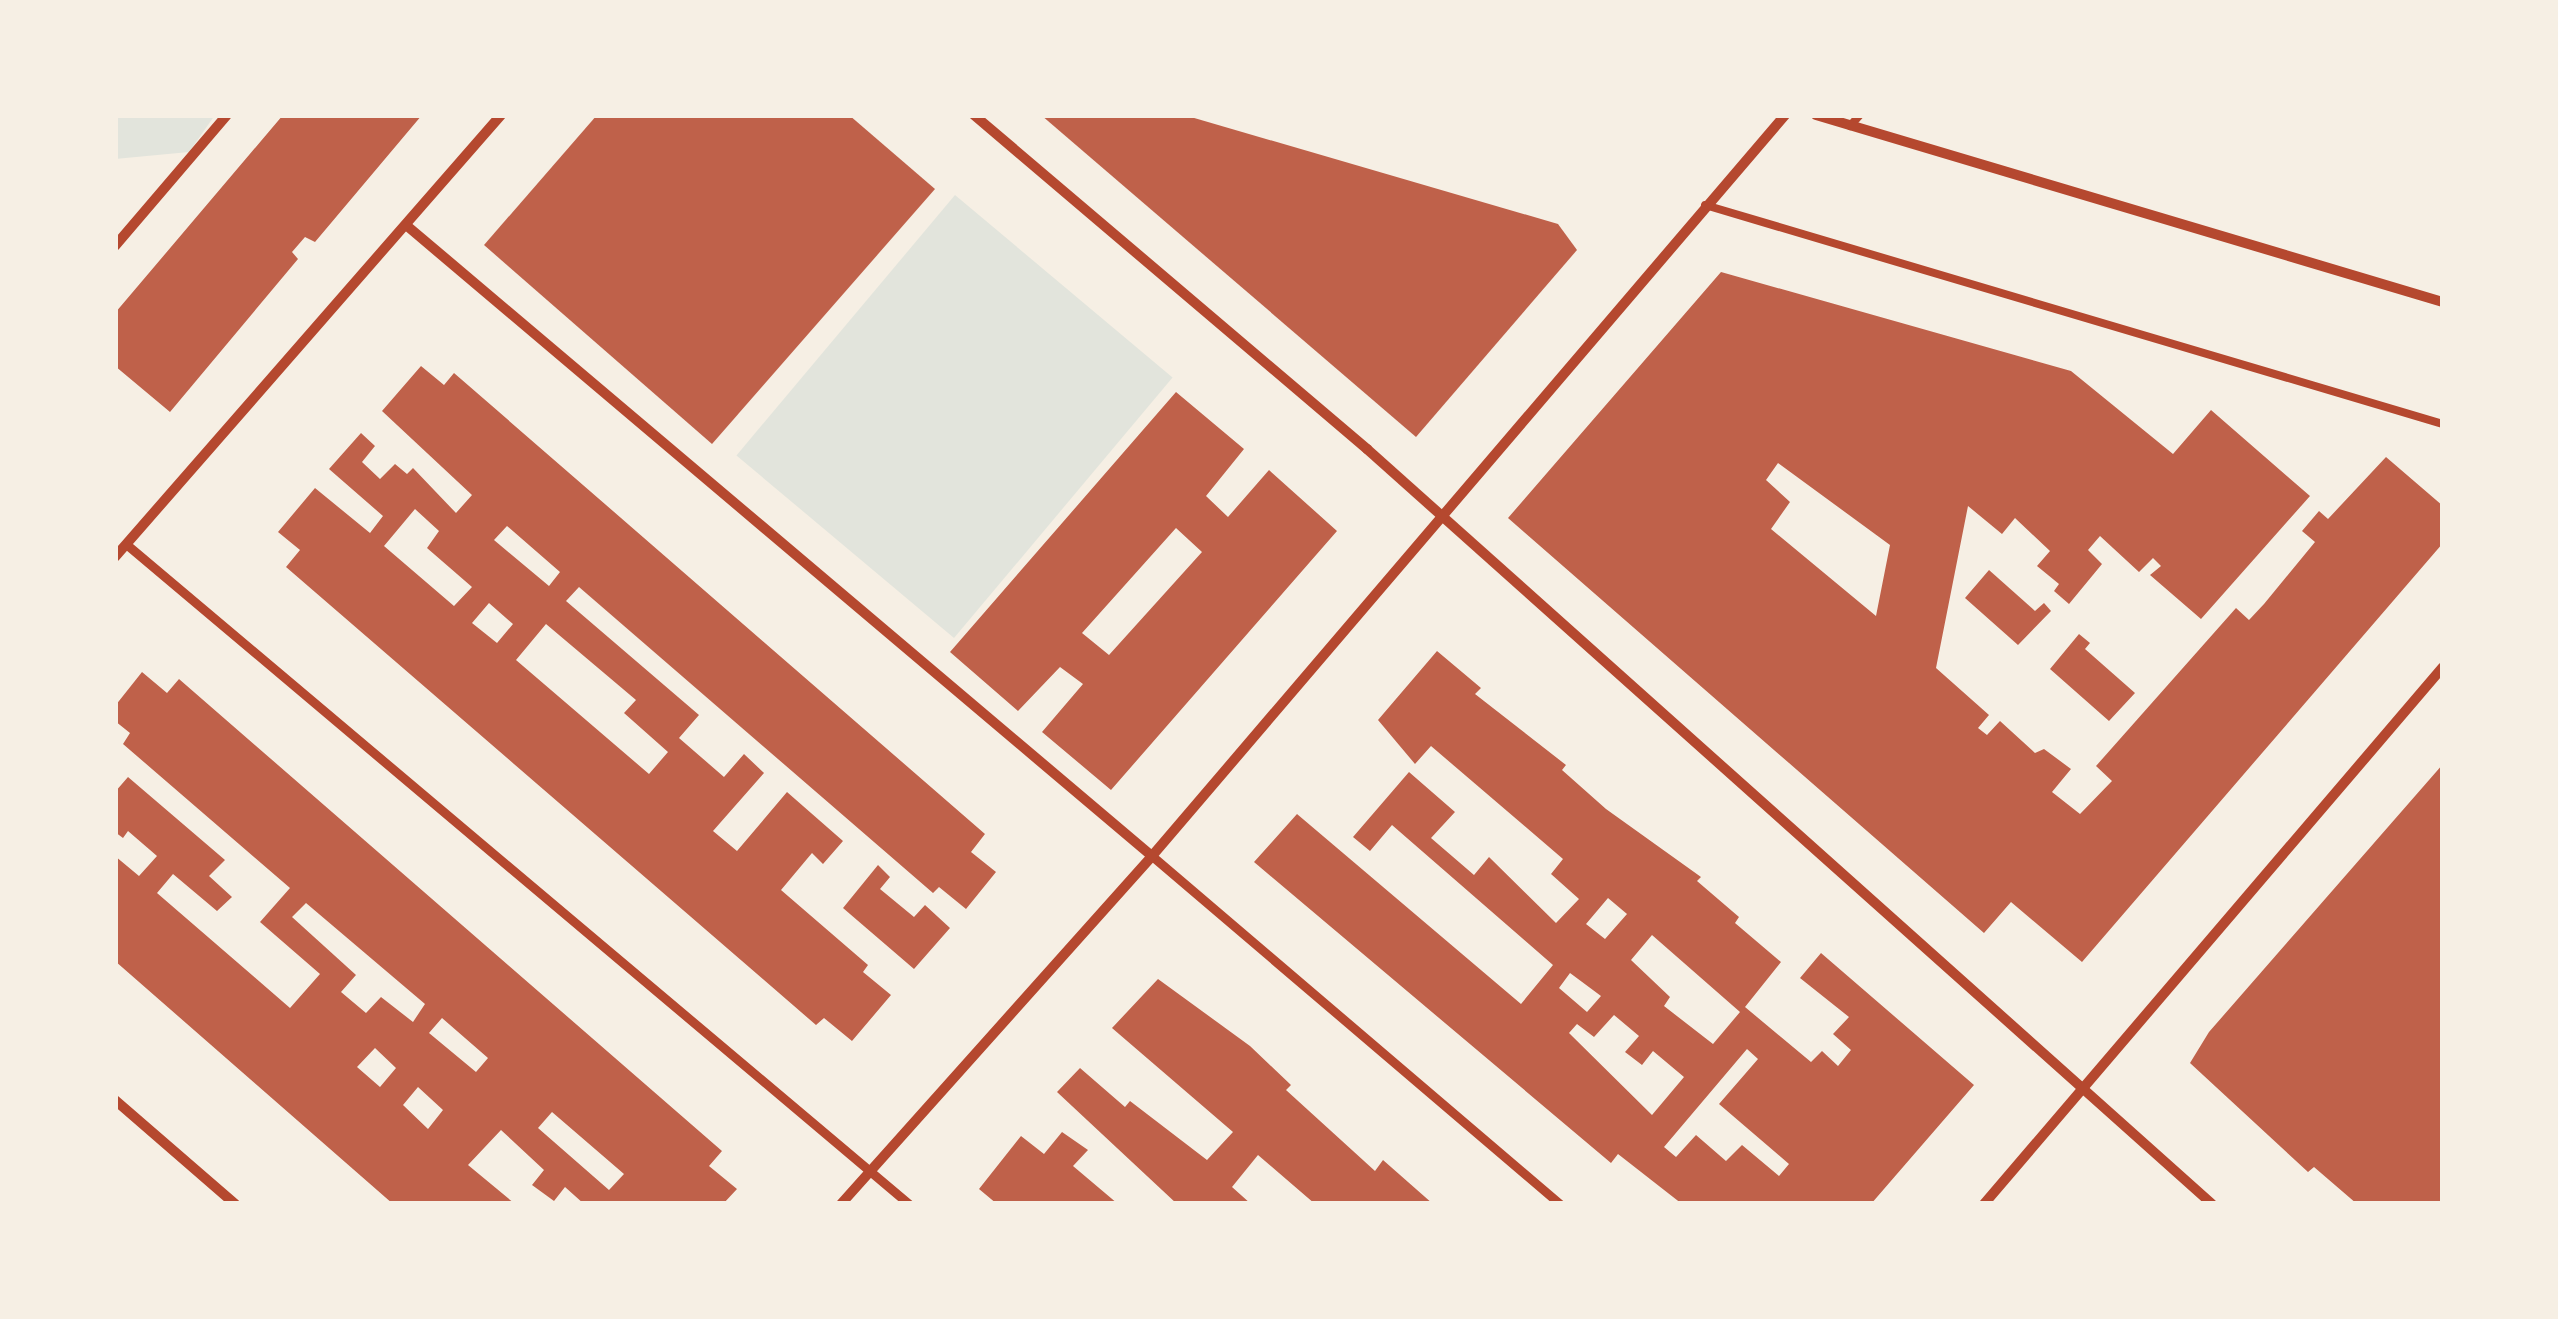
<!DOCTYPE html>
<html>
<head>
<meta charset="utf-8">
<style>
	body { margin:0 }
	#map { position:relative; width:2558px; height:1319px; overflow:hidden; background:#f6efe4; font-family:"Noto Serif",serif }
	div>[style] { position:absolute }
	.green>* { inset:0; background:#e2e4dc; transform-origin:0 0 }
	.building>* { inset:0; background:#bf614a }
	.service>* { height:8px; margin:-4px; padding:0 4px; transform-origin:4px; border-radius:4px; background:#b5482f }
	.pedestrian>* { height:9px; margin:-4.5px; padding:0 4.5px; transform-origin:4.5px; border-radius:4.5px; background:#b5482f }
	.minor>* { height:10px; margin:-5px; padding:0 5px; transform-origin:5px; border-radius:5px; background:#b5482f }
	span { translate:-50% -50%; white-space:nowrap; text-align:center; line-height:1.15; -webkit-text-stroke:10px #f6efe4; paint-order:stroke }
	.frame { position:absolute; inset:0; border:118px solid #f6efe4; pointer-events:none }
</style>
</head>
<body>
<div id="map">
	<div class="green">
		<i style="clip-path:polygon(115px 115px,215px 115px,189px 152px,115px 159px)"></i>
		<i style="left:955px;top:195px;width:284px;height:340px;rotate:40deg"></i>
	</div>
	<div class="building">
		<i style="clip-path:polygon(283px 115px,422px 115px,315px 242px,305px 237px,292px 252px,298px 259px,170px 412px,115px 366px,115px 313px)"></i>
		<i style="clip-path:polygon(597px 115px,849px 115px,935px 189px,712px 444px,484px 245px)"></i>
		<i style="clip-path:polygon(1041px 115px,1184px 115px,1558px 224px,1577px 250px,1416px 437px)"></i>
		<i style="clip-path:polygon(evenodd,1721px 272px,2071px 371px,2173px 454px,2211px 410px,2310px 496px,2201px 619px,2150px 575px,2161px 566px,2153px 558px,2139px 572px,2100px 536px,2088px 550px,2102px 564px,2069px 604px,2054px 591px,2059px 584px,2037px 566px,2050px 551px,2015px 518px,2002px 534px,1968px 506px,1936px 668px,1989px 715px,1978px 728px,1987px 735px,2000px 721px,2035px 753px,2044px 749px,2071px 769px,2052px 792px,2080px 814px,2112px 781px,2096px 766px,2236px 608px,2249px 620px,2264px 604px,2315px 542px,2302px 531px,2319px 511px,2328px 519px,2386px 457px,2443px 506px,2443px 543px,2082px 962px,2011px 902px,1984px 933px,1508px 518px,1721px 272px,1778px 463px,1890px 545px,1876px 616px,1771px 529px,1790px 502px,1766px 480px,1778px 463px)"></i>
		<i style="clip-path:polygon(evenodd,421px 366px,444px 385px,454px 373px,985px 834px,971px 852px,996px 872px,966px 909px,939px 887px,933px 893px,579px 587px,566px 601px,699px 715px,679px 738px,724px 777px,744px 754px,764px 773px,713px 831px,737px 851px,787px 792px,843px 841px,823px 864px,812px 853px,781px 890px,868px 965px,863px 972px,891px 995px,852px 1041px,824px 1018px,816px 1025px,286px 567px,300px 550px,278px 532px,315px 488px,370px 533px,383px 516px,329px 469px,361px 433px,375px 446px,362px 462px,380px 479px,395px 464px,407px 474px,413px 468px,456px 513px,472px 495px,382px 411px,421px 366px,415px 509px,439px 531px,427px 548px,472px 587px,454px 606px,384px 546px,415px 509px,421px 366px,507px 526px,560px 572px,549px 586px,494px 540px,507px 526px,421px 366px,489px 603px,513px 624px,497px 643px,472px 623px,489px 603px,421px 366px,546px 624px,636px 700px,624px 713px,668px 752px,649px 774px,516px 660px,546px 624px)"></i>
		<i style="clip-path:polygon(evenodd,1176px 392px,1244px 449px,1206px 496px,1228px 517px,1269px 470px,1337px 531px,1111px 790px,1042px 732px,1083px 684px,1060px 667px,1018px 711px,950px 652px,1176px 392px,1176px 528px,1202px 552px,1109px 655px,1082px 633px,1176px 528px)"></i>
		<i style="clip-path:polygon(1989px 570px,2035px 611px,2044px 603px,2051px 611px,2018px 645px,1965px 598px)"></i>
		<i style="clip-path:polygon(2079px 634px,2090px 643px,2085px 649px,2135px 693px,2109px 721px,2050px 669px)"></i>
		<i style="clip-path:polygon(evenodd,1437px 651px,1481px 688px,1475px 694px,1566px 765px,1562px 770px,1606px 809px,1701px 877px,1697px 881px,1739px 917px,1735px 923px,1781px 962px,1745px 1007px,1811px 1062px,1822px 1051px,1838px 1066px,1851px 1050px,1833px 1034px,1849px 1017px,1800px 978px,1821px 953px,1974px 1085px,1871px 1204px,1682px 1204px,1618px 1154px,1611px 1163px,1254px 862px,1297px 814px,1521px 1004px,1553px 965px,1392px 825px,1370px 851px,1353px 837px,1409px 772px,1455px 812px,1431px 838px,1474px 875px,1489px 857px,1556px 923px,1579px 899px,1551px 874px,1563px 859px,1431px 746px,1415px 764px,1378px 720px,1437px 651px,1608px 898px,1627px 914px,1605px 939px,1586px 924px,1608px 898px,1437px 651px,1652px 935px,1740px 1012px,1713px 1044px,1664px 1006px,1670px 997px,1631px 960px,1652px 935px,1437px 651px,1570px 973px,1601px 996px,1587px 1012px,1559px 988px,1570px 973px,1437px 651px,1614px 1015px,1639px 1036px,1625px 1052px,1642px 1065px,1653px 1051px,1684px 1077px,1652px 1115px,1569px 1033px,1577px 1024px,1594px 1037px,1614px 1015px,1437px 651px,1747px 1049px,1758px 1059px,1719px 1104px,1789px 1164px,1779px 1176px,1742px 1145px,1726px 1161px,1696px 1135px,1676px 1157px,1664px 1147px,1747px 1049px)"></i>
		<i style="clip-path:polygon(evenodd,142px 672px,167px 693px,179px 679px,722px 1151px,709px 1166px,737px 1189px,723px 1204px,584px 1204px,565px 1187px,554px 1201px,532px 1185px,544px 1170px,501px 1130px,468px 1165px,515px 1204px,393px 1204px,115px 961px,115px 856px,139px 876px,157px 856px,128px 831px,123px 838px,115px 832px,115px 792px,128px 777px,225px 860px,209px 876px,232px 897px,217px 911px,173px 874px,157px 893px,290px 1008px,320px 974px,260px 922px,290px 888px,123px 744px,130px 733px,115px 721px,115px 706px,142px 672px,306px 903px,425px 1004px,413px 1022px,381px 997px,366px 1013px,341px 992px,356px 975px,292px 917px,306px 903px,142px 672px,442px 1018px,488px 1058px,476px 1072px,429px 1033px,442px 1018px,142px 672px,375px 1048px,396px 1068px,380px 1087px,357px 1067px,375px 1048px,142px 672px,418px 1087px,443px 1110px,428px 1129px,403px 1105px,418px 1087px,142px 672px,552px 1112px,624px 1174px,609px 1190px,538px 1128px,552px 1112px)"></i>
		<i style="clip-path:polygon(2443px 764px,2443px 1204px,2357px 1204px,2314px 1167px,2308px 1172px,2190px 1063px,2209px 1032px)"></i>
		<i style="clip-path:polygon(878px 865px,890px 877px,880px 889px,914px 917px,925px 905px,950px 928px,914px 969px,843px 908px)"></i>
		<i style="clip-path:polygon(1158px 979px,1250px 1046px,1291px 1085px,1286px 1090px,1375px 1171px,1383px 1160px,1433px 1204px,1315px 1204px,1258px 1155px,1232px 1187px,1251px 1204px,1177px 1204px,1057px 1092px,1080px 1068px,1125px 1107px,1130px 1101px,1207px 1160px,1233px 1132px,1112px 1028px)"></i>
		<i style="clip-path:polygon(1062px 1132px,1088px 1150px,1073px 1166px,1118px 1204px,997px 1204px,979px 1189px,1021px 1136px,1044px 1154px)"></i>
	</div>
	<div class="service">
		<i style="left:1850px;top:126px;width:15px;rotate:-48deg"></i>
		<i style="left:1705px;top:205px;width:770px;rotate:16.53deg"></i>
	</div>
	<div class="pedestrian">
		<i style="left:126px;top:544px;width:1024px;rotate:40.13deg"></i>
		<i style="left:1152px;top:856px;width:536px;rotate:40.46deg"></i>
	</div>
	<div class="minor">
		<i style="left:974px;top:115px;width:516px;rotate:40.36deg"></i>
		<i style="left:1367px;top:449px;width:1133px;rotate:41.78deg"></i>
		<i style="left:1816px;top:115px;width:654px;rotate:16.61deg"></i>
		<i style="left:406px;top:225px;width:977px;rotate:40.23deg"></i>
		<i style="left:115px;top:246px;width:172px;rotate:-49.5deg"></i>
		<i style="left:115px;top:557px;width:587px;rotate:-48.87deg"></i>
		<i style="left:115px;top:1100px;width:159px;rotate:40.9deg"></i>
		<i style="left:841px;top:1204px;width:467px;rotate:-48.2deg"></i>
		<i style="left:1152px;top:856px;width:975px;rotate:-49.49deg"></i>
		<i style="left:1984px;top:1204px;width:706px;rotate:-49.48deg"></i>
	</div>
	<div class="frame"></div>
</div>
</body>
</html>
